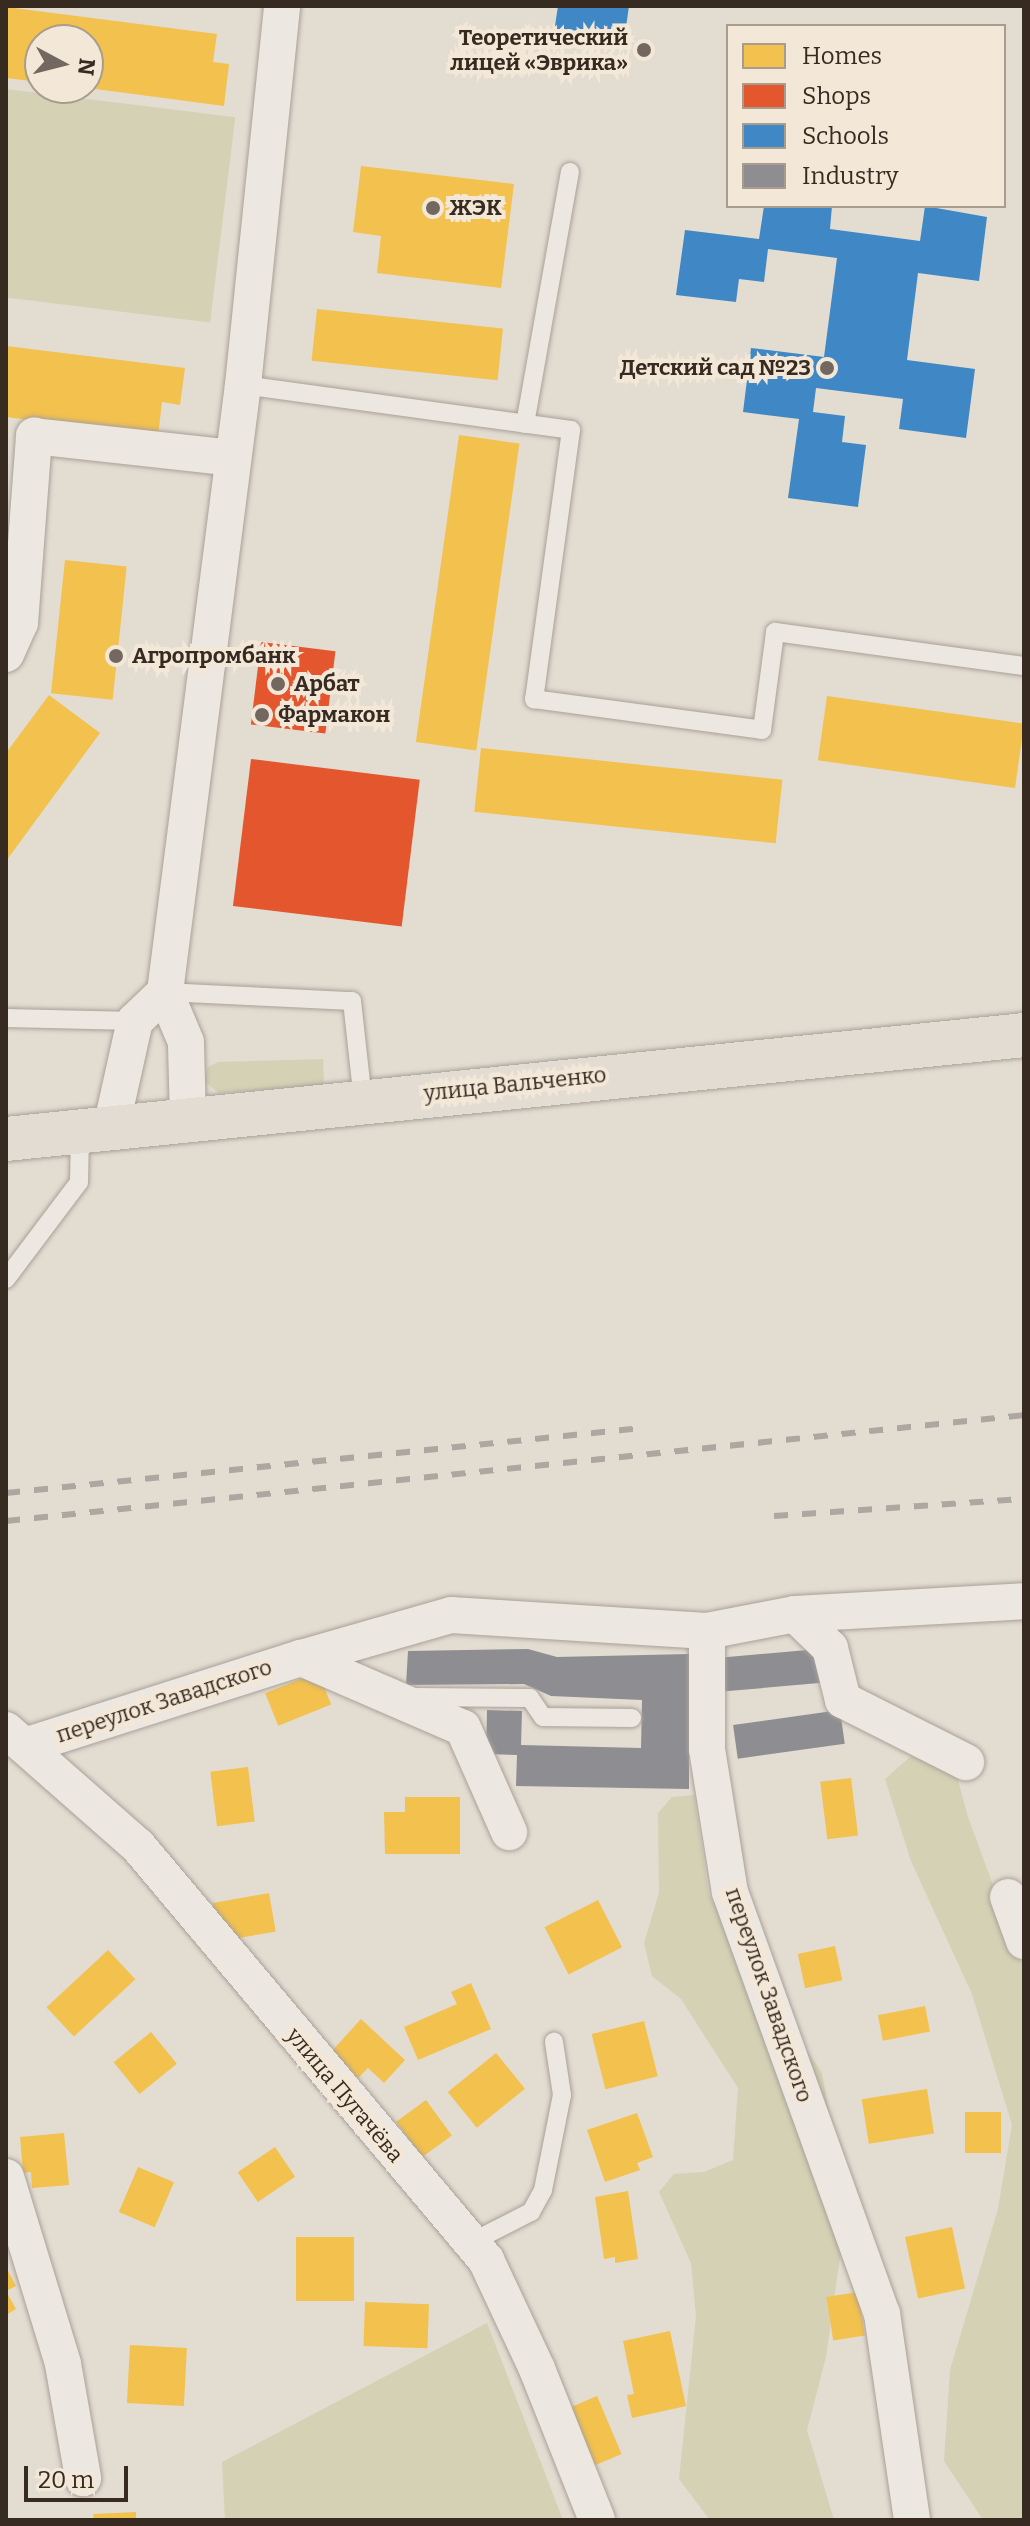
<!DOCTYPE html>
<html>
<head>
<meta charset="utf-8">
<style>
	body { margin:0 }
	#map { position:relative; width:1030px; height:2526px; overflow:hidden; background:#e3dcd1; font-family:Bitter,serif }
	div>[style] { position:absolute }
	.green>* { inset:0; background:#d4d1b4; transform-origin:0 0 }
	.homes>* { inset:0; background:#f2c14e; transform-origin:0 0 }
	.shops>* { inset:0; background:#e4572e; transform-origin:0 0 }
	.schools>* { inset:0; background:#3f88c5 }
	.industry>* { inset:0; background:#8d8d92; transform-origin:0 0 }
	.roads { filter:drop-shadow(0 0 2px #a9a199) drop-shadow(0 0 2px #a9a199) }
	.lane>* { height:18px; margin:-9px; padding:0 9px; transform-origin:9px; border-radius:9px; background:#ece7e1 }
	.street>* { height:36px; margin:-18px; padding:0 18px; transform-origin:18px; border-radius:18px; background:#ece7e1 }
	.primary>* { height:44px; margin:-22px; padding:0 22px; transform-origin:22px; border-radius:22px; background:#e3dcd3 }
	.rail>* { height:6px; margin-top:-3px; transform-origin:0; background:repeating-linear-gradient(90deg,#aca7a1 0 14px,transparent 0 28px) }
	.dots>* { width:22px; height:22px; translate:-50% -50%; box-sizing:border-box; border:4px solid #f3e8d8; border-radius:50% }
	span { translate:-50% -50%; white-space:nowrap; text-align:center; line-height:1.15; -webkit-text-stroke:8px #f3e8d8; paint-order:stroke }
	.poi-label { font-size:22px; color:#372a21; font-weight:700 }
	.right { translate:-100% -50%; text-align:right }
	.left { translate:0 -50%; text-align:left }
	.street-label { font-size:22px; color:#372a21 }
	.frame { position:absolute; inset:0; border:8px solid #372a21; pointer-events:none }
	.legend { position:absolute; left:726px; top:24px; width:280px; height:184px; box-sizing:border-box; background:#f3e8d8; border:2px solid #a89c8f; margin:0; padding:10px 14px; list-style:none; font-size:24px; color:#372a21 }
	.legend li { display:flex; align-items:center; gap:16px; height:40px }
	.legend b { width:40px; border:2px solid #a89c8f }
	.north { position:absolute; left:24px; top:24px; width:80px; height:80px; box-sizing:border-box; background:#f3e8d8; border:2px solid #a89c8f; border-radius:50%; rotate:97deg; font-size:22px; font-weight:700; line-height:32px; text-align:center; color:#372a21 }
	.north::after { content:''; display:block; margin:auto; width:28px; height:36px; background:#73685f; clip-path:polygon(50% 0,100% 100%,50% 72%,0 100%) }
	.scale { position:absolute; left:24px; top:2466px; width:104px; height:36px; box-sizing:border-box; border:4px solid #372a21; border-top:0; padding-left:10px; font-size:24px; line-height:28px; white-space:nowrap; color:#372a21; -webkit-text-stroke:6px #f3e8d8; paint-order:stroke }
</style>
</head>
<body>
<div id="map">
	<div class="green">
		<i style="left:6px;top:89px;width:231px;height:207px;rotate:7deg"></i>
		<i style="clip-path:polygon(323px 1059px,324px 1085px,219px 1093px,204px 1081px,208px 1067px,218px 1062px)"></i>
		<i style="clip-path:polygon(911px 1756px,955px 1769px,968px 1817px,1024px 1969px,1024px 2520px,983px 2520px,944px 2461px,950px 2370px,998px 2209px,1012px 2125px,972px 1994px,911px 1861px,885px 1779px)"></i>
		<i style="clip-path:polygon(694px 1795px,709px 1895px,727px 1931px,822px 2073px,834px 2137px,841px 2250px,826px 2357px,807px 2430px,834px 2520px,710px 2520px,679px 2479px,696px 2316px,691px 2263px,659px 2192px,674px 2174px,704px 2172px,733px 2160px,738px 2088px,681px 1999px,652px 1976px,644px 1943px,659px 1893px,658px 1813px,672px 1797px)"></i>
		<i style="clip-path:polygon(487px 2323px,563px 2520px,225px 2520px,222px 2462px)"></i>
	</div>
	<div class="homes">
		<i style="clip-path:polygon(6px 7px,217px 34px,213px 62px,229px 64px,224px 106px,88px 88px,88px 40px,40px 40px,40px 82px,6px 78px)"></i>
		<i style="clip-path:polygon(361px 166px,514px 184px,501px 288px,377px 273px,381px 236px,353px 232px)"></i>
		<i style="left:317px;top:309px;width:187px;height:52px;rotate:6deg"></i>
		<i style="clip-path:polygon(6px 346px,185px 368px,180px 405px,162px 402px,158px 436px,6px 417px)"></i>
		<i style="left:459px;top:435px;width:61px;height:310px;rotate:8deg"></i>
		<i style="left:65px;top:560px;width:62px;height:134px;rotate:6deg"></i>
		<i style="clip-path:polygon(49px 695px,100px 733px,6px 861px,6px 753px)"></i>
		<i style="left:827px;top:696px;width:199px;height:65px;rotate:8deg"></i>
		<i style="left:481px;top:748px;width:303px;height:64px;rotate:6deg"></i>
		<i style="left:318px;top:1672px;width:35px;height:57px;rotate:68deg"></i>
		<i style="left:248px;top:1767px;width:55px;height:38px;rotate:83deg"></i>
		<i style="left:851px;top:1778px;width:58px;height:31px;rotate:83deg"></i>
		<i style="clip-path:polygon(405px 1797px,460px 1797px,460px 1854px,385px 1854px,384px 1812px,405px 1812px)"></i>
		<i style="left:269px;top:1893px;width:39px;height:57px;rotate:80deg"></i>
		<i style="left:598px;top:1900px;width:53px;height:60px;rotate:63deg"></i>
		<i style="left:835px;top:1946px;width:35px;height:38px;rotate:78deg"></i>
		<i style="left:108px;top:1950px;width:40px;height:84px;rotate:47deg"></i>
		<i style="clip-path:polygon(471px 1983px,491px 2029px,418px 2060px,404px 2027px,457px 2004px,451px 1992px)"></i>
		<i style="left:925px;top:2006px;width:26px;height:48px;rotate:79deg"></i>
		<i style="clip-path:polygon(361px 2019px,405px 2060px,384px 2083px,368px 2068px,358px 2078px,331px 2052px)"></i>
		<i style="left:644px;top:2021px;width:57px;height:54px;rotate:76deg"></i>
		<i style="left:151px;top:2032px;width:41px;height:48px;rotate:51deg"></i>
		<i style="left:496px;top:2053px;width:46px;height:62px;rotate:51deg"></i>
		<i style="left:927px;top:2089px;width:45px;height:66px;rotate:81deg"></i>
		<i style="left:426px;top:2100px;width:44px;height:37px;rotate:54deg"></i>
		<i style="left:965px;top:2112px;width:36px;height:41px"></i>
		<i style="clip-path:polygon(637px 2113px,653px 2157px,637px 2163px,640px 2170px,605px 2182px,587px 2130px)"></i>
		<i style="clip-path:polygon(64px 2133px,69px 2185px,32px 2188px,31px 2172px,23px 2173px,20px 2137px)"></i>
		<i style="left:275px;top:2147px;width:36px;height:45px;rotate:56deg"></i>
		<i style="left:138px;top:2167px;width:39px;height:49px;rotate:23deg"></i>
		<i style="clip-path:polygon(628px 2191px,638px 2259px,615px 2263px,615px 2257px,604px 2259px,595px 2197px)"></i>
		<i style="left:952px;top:2227px;width:63px;height:48px;rotate:78deg"></i>
		<i style="left:354px;top:2237px;width:64px;height:58px;rotate:90deg"></i>
		<i style="clip-path:polygon(6px 2267px,16px 2286px,6px 2291px,16px 2309px,6px 2315px)"></i>
		<i style="left:858px;top:2292px;width:44px;height:32px;rotate:81deg"></i>
		<i style="left:365px;top:2302px;width:64px;height:44px;rotate:2deg"></i>
		<i style="clip-path:polygon(670px 2331px,686px 2406px,632px 2418px,627px 2395px,634px 2394px,623px 2341px)"></i>
		<i style="left:130px;top:2345px;width:57px;height:58px;rotate:3deg"></i>
		<i style="left:597px;top:2396px;width:63px;height:35px;rotate:67deg"></i>
		<i style="clip-path:polygon(136px 2512px,136px 2520px,94px 2520px,93px 2514px)"></i>
	</div>
	<div class="shops">
		<i style="left:261px;top:642px;width:75px;height:83px;rotate:7deg"></i>
		<i style="left:251px;top:759px;width:170px;height:148px;rotate:7deg"></i>
	</div>
	<div class="schools">
		<i style="clip-path:polygon(558px 6px,629px 6px,623px 48px,553px 39px)"></i>
		<i style="clip-path:polygon(764px 206px,832px 206px,830px 229px,920px 241px,925px 206px,987px 217px,979px 281px,918px 273px,907px 360px,975px 369px,966px 438px,899px 429px,903px 399px,816px 388px,813px 412px,845px 416px,842px 442px,866px 445px,858px 507px,788px 498px,799px 419px,743px 412px,751px 348px,824px 357px,837px 258px,768px 249px,764px 282px,739px 279px,736px 302px,676px 295px,685px 230px,759px 239px)"></i>
	</div>
	<div class="industry">
		<i style="clip-path:polygon(528px 1649px,557px 1657px,689px 1654px,689px 1789px,516px 1786px,517px 1755px,486px 1754px,487px 1710px,522px 1711px,521px 1745px,641px 1748px,642px 1700px,551px 1696px,524px 1684px,406px 1685px,408px 1651px)"></i>
		<i style="left:819px;top:1649px;width:34px;height:97px;rotate:85deg"></i>
		<i style="left:840px;top:1710px;width:34px;height:108px;rotate:82deg"></i>
	</div>
	<div class="roads">
		<div class="lane">
			<i style="left:243px;top:385px;width:331px;rotate:7.8deg"></i>
			<i style="left:571px;top:430px;width:272px;rotate:97.8deg"></i>
			<i style="left:534px;top:699px;width:230px;rotate:7.7deg"></i>
			<i style="left:762px;top:730px;width:99px;rotate:-82.4deg"></i>
			<i style="left:775px;top:632px;width:251px;rotate:7.8deg"></i>
			<i style="left:525px;top:424px;width:256px;rotate:-79.9deg"></i>
			<i style="left:165px;top:992px;width:187px;rotate:2.8deg"></i>
			<i style="left:352px;top:1001px;width:100px;rotate:83.7deg"></i>
			<i style="left:6px;top:1018px;width:129px;rotate:1.3deg"></i>
			<i style="left:6px;top:1279px;width:121px;rotate:-53deg"></i>
			<i style="left:79px;top:1182px;width:47px;rotate:-88.8deg"></i>
			<i style="left:413px;top:1697px;width:117px;rotate:0.5deg"></i>
			<i style="left:530px;top:1698px;width:23px;rotate:56deg"></i>
			<i style="left:543px;top:1717px;width:89px;rotate:0.6deg"></i>
			<i style="left:481px;top:2251px;width:12px;rotate:-114deg"></i>
			<i style="left:476px;top:2240px;width:62px;rotate:-27deg"></i>
			<i style="left:531px;top:2212px;width:25px;rotate:-61deg"></i>
			<i style="left:543px;top:2190px;width:97px;rotate:-78.7deg"></i>
			<i style="left:562px;top:2095px;width:54px;rotate:-98.6deg"></i>
		</div>
		<div class="street">
			<i style="left:6px;top:654px;width:34px;rotate:-66deg"></i>
			<i style="left:20px;top:623px;width:188px;rotate:-85.7deg"></i>
			<i style="left:34px;top:436px;width:200px;rotate:6.3deg"></i>
			<i style="left:188px;top:1121px;width:79px;rotate:-91.5deg"></i>
			<i style="left:186px;top:1042px;width:54px;rotate:-112.8deg"></i>
			<i style="left:165px;top:992px;width:612px;rotate:-82.68deg"></i>
			<i style="left:243px;top:385px;width:381px;rotate:-84.1deg"></i>
			<i style="left:111px;top:1128px;width:110px;rotate:-77.4deg"></i>
			<i style="left:135px;top:1021px;width:42px;rotate:-44deg"></i>
			<i style="left:795px;top:1614px;width:49px;rotate:44.2deg"></i>
			<i style="left:830px;top:1648px;width:54px;rotate:76deg"></i>
			<i style="left:843px;top:1700px;width:138px;rotate:26.8deg"></i>
			<i style="left:707px;top:1631px;width:90px;rotate:-10.9deg"></i>
			<i style="left:795px;top:1614px;width:229px;rotate:-3.2deg"></i>
			<i style="left:301px;top:1658px;width:156px;rotate:-16deg"></i>
			<i style="left:451px;top:1615px;width:256px;rotate:3.6deg"></i>
			<i style="left:707px;top:1631px;width:118px;rotate:90deg"></i>
			<i style="left:707px;top:1749px;width:145px;rotate:80.9deg"></i>
			<i style="left:730px;top:1892px;width:449px;rotate:70.2deg"></i>
			<i style="left:882px;top:2314px;width:207px;rotate:81.7deg"></i>
			<i style="left:6px;top:1730px;width:176px;rotate:41.3deg"></i>
			<i style="left:138px;top:1846px;width:541px;rotate:49.95deg"></i>
			<i style="left:486px;top:2260px;width:120px;rotate:64.9deg"></i>
			<i style="left:537px;top:2369px;width:162px;rotate:68.3deg"></i>
			<i style="left:28px;top:1745px;width:287px;rotate:-17.7deg"></i>
			<i style="left:301px;top:1658px;width:176px;rotate:23.4deg"></i>
			<i style="left:463px;top:1728px;width:114px;rotate:66.1deg"></i>
			<i style="left:1008px;top:1897px;width:47px;rotate:70deg"></i>
			<i style="left:6px;top:2177px;width:195px;rotate:73deg"></i>
			<i style="left:63px;top:2364px;width:116px;rotate:80deg"></i>
		</div>
		<div class="primary">
			<i style="left:6px;top:1139px;width:1023px;rotate:-5.83deg"></i>
		</div>
	</div>
	<div class="rail">
		<i style="left:6px;top:1493px;width:639px;rotate:-5.84deg"></i>
		<i style="left:774px;top:1516px;width:251px;rotate:-3.9deg"></i>
		<i style="left:6px;top:1521px;width:1024px;rotate:-5.94deg"></i>
	</div>
	<div class="dots">
		<i style="left:644px;top:50px;background:#73685f"></i>
		<i style="left:433px;top:208px;background:#73685f"></i>
		<i style="left:827px;top:368px;background:#73685f"></i>
		<i style="left:116px;top:656px;background:#73685f"></i>
		<i style="left:278px;top:684px;background:#73685f"></i>
		<i style="left:262px;top:715px;background:#73685f"></i>
	</div>
	<div class="poi-label">
		<span class="right" style="left:628px;top:50px">Теоретический<br>лицей «Эврика»</span>
		<span class="left" style="left:449px;top:208px">ЖЭК</span>
		<span class="right" style="left:811px;top:368px">Детский сад №23</span>
		<span class="left" style="left:132px;top:656px">Агропромбанк</span>
		<span class="left" style="left:294px;top:684px">Арбат</span>
		<span class="left" style="left:278px;top:715px">Фармакон</span>
	</div>
	<div class="street-label">
		<span style="left:515px;top:1084px;rotate:-6deg">улица Вальченко</span>
		<span style="left:164px;top:1701px;rotate:-18deg">переулок Завадского</span>
		<span style="left:769px;top:1995px;rotate:71deg">переулок Завадского</span>
		<span style="left:345px;top:2095px;rotate:50deg">улица Пугачёва</span>
	</div>
	<div class="frame"></div>
	<ul class="legend">
	<li><b style="height:22px;background:#f2c14e"></b>Homes</li>
	<li><b style="height:22px;background:#e4572e"></b>Shops</li>
	<li><b style="height:22px;background:#3f88c5"></b>Schools</li>
	<li><b style="height:22px;background:#8d8d92"></b>Industry</li>
	</ul>
	<div class="north">N</div>
	<div class="scale">20 m</div>
</div>
</body>
</html>
